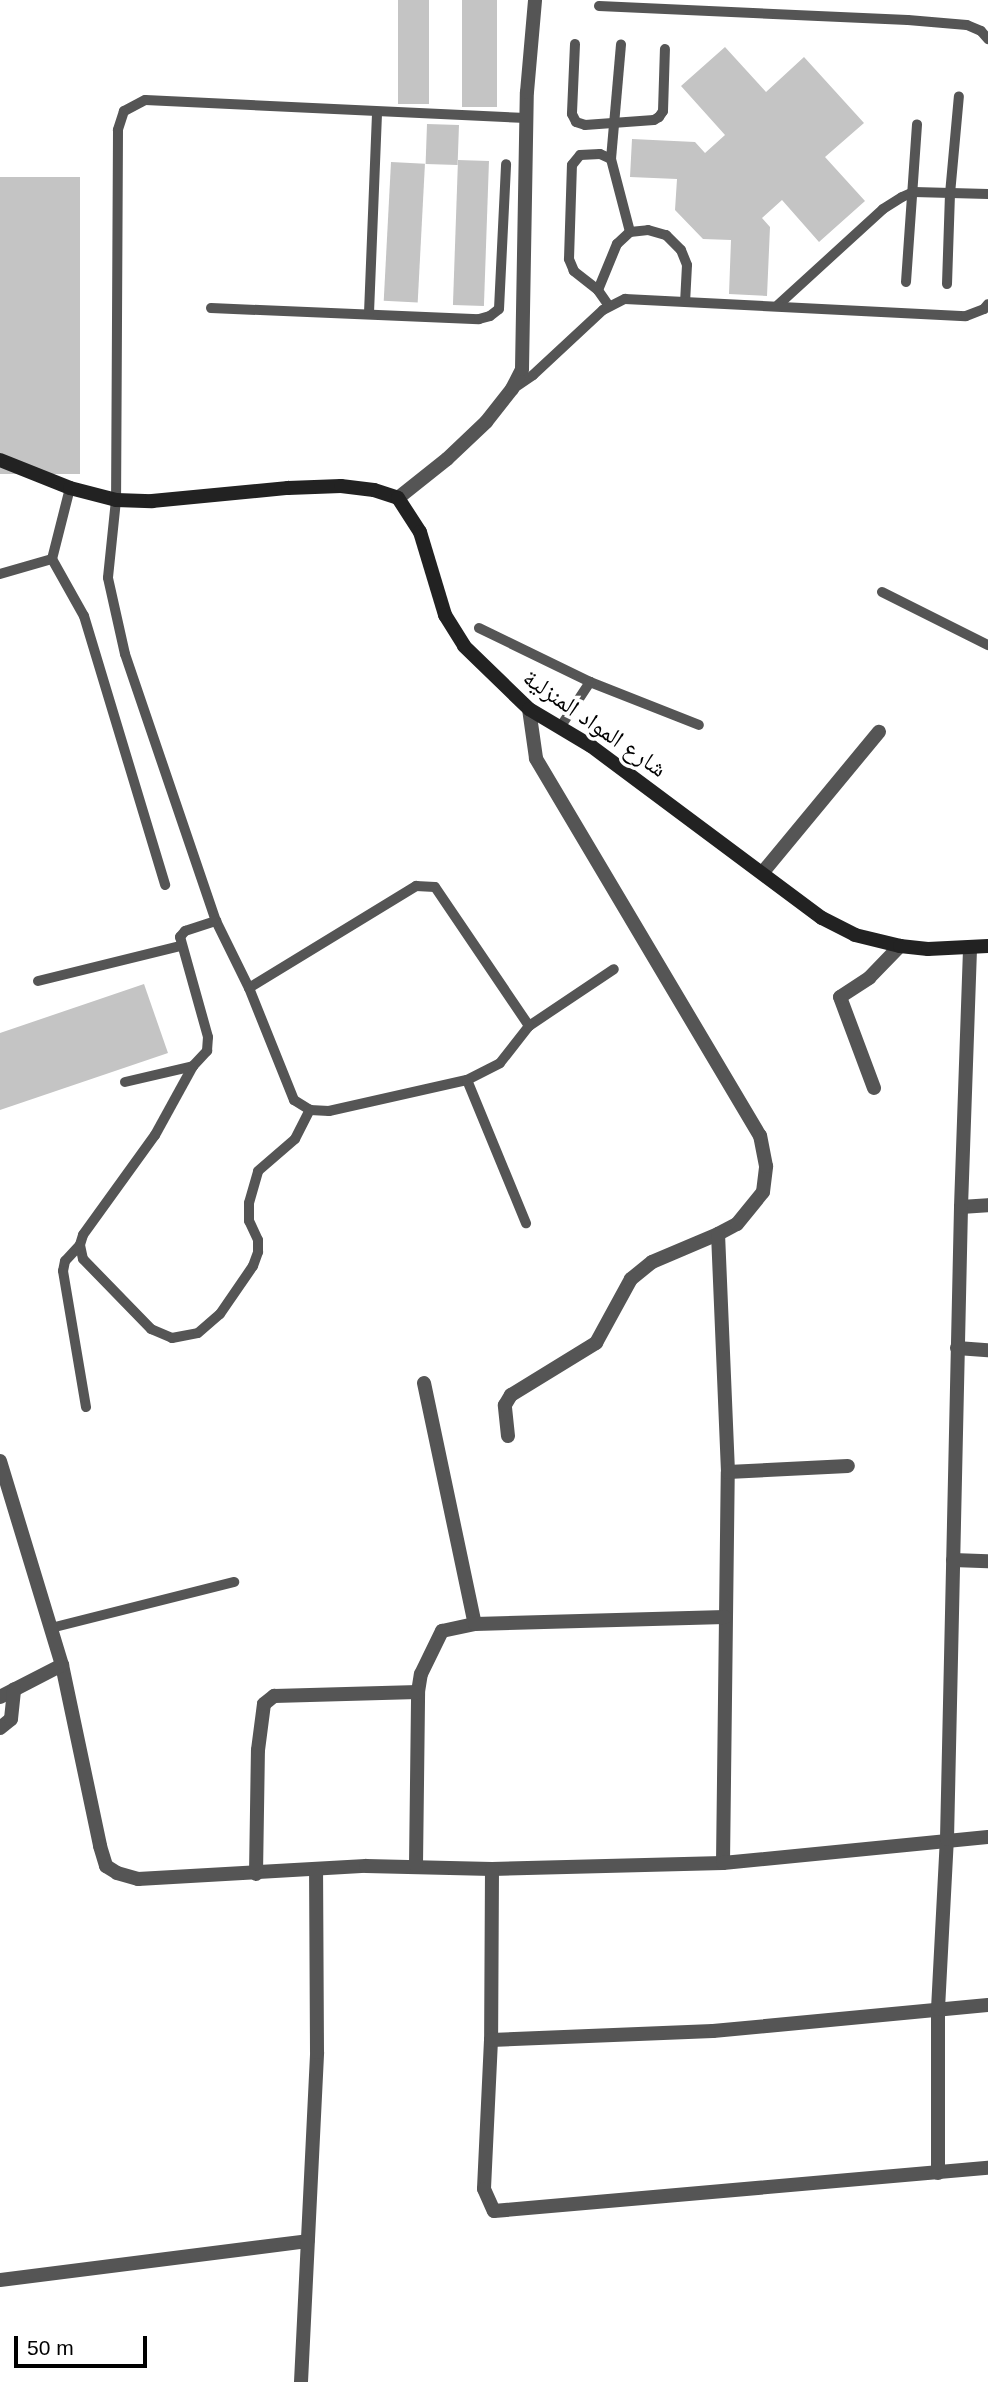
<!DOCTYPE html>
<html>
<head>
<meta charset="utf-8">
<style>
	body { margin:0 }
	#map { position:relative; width:988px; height:2382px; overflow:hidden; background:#fff; font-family:Helvetica,"Noto Naskh Arabic",sans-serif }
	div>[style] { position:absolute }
	.building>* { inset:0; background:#c4c4c4; transform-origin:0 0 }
	.lane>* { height:10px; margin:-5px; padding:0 5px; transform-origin:5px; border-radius:5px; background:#555 }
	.street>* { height:14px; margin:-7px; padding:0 7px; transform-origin:7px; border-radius:7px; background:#555 }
	.secondary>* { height:14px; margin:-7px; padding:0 7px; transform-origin:7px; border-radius:7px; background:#222 }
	span { translate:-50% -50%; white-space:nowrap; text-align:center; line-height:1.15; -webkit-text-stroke:7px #fff; paint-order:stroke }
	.street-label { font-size:24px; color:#000 }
	.scale { position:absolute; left:14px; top:2336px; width:133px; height:32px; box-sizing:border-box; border:4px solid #000; border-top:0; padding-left:9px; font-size:21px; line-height:24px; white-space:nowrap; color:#000; -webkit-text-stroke:5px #fff; paint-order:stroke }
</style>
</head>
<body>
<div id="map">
	<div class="building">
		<i style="left:398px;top:0;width:31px;height:104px"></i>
		<i style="left:462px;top:0;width:35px;height:107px"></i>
		<i style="clip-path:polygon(725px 47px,766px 92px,804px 57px,864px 123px,825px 157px,865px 201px,819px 242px,782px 200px,762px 218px,770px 227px,767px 296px,729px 294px,731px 240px,703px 239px,675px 210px,677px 179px,630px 177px,632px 139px,695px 142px,705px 153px,725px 135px,681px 86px)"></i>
		<i style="left:427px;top:124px;width:32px;height:40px;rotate:2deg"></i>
		<i style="left:458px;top:160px;width:31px;height:145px;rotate:2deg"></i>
		<i style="left:391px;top:162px;width:34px;height:139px;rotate:3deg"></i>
		<i style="left:80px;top:177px;width:297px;height:80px;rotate:90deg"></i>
		<i style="clip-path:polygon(144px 984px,168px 1053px,0 1110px,0 1033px)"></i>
	</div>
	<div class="lane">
		<i style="left:599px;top:6px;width:309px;rotate:2.6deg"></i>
		<i style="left:908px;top:20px;width:59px;rotate:4.8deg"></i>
		<i style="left:967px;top:25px;width:15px;rotate:23deg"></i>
		<i style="left:981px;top:31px;width:11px;rotate:49deg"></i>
		<i style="left:575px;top:44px;width:70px;rotate:92.5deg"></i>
		<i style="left:572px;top:114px;width:9px;rotate:63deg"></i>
		<i style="left:576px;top:122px;width:9px;rotate:18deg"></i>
		<i style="left:585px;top:125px;width:69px;rotate:-4.1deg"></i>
		<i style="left:654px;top:120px;width:6px;rotate:-31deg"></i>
		<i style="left:659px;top:117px;width:7px;rotate:-56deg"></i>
		<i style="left:663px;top:111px;width:62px;rotate:-88.2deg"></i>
		<i style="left:526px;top:118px;width:381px;rotate:-177.3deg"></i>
		<i style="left:145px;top:100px;width:24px;rotate:152deg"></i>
		<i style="left:124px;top:111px;width:20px;rotate:108deg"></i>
		<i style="left:118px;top:130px;width:370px;rotate:90.3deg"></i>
		<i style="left:116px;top:500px;width:78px;rotate:95.9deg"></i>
		<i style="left:108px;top:578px;width:78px;rotate:77.4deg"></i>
		<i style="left:125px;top:654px;width:282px;rotate:71.2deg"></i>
		<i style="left:216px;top:921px;width:75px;rotate:63.8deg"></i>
		<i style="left:249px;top:988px;width:121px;rotate:68.1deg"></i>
		<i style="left:294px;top:1100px;width:19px;rotate:32deg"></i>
		<i style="left:310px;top:1110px;width:19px;rotate:3deg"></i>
		<i style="left:329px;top:1111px;width:141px;rotate:-12.7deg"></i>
		<i style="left:467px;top:1080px;width:37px;rotate:-27deg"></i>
		<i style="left:500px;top:1063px;width:47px;rotate:-51.9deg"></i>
		<i style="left:529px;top:1026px;width:102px;rotate:-33.8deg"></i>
		<i style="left:611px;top:159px;width:115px;rotate:-85deg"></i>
		<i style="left:906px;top:282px;width:158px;rotate:-86deg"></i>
		<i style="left:947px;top:284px;width:90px;rotate:-88.1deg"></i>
		<i style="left:950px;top:194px;width:98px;rotate:-84.8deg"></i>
		<i style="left:598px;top:290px;width:50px;rotate:-67.6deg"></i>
		<i style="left:617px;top:244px;width:18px;rotate:-43deg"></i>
		<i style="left:630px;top:232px;width:18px;rotate:-6deg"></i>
		<i style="left:648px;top:230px;width:19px;rotate:16deg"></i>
		<i style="left:666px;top:235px;width:21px;rotate:45deg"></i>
		<i style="left:681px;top:250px;width:16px;rotate:68deg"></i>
		<i style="left:687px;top:265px;width:36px;rotate:93deg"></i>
		<i style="left:778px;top:305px;width:142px;rotate:-42.4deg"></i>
		<i style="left:883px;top:209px;width:22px;rotate:-32deg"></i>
		<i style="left:902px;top:197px;width:13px;rotate:-23deg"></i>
		<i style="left:914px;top:192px;width:74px;rotate:1.5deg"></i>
		<i style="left:609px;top:306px;width:19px;rotate:-125deg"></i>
		<i style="left:598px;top:290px;width:31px;rotate:-142deg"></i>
		<i style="left:574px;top:271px;width:13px;rotate:-113deg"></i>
		<i style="left:569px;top:259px;width:94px;rotate:-88.2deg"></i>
		<i style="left:572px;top:165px;width:13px;rotate:-51deg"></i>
		<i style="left:580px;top:155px;width:20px;rotate:-3deg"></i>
		<i style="left:600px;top:154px;width:12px;rotate:24deg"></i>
		<i style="left:611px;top:159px;width:75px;rotate:75.4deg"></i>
		<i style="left:211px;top:308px;width:268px;rotate:2.4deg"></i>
		<i style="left:479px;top:319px;width:11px;rotate:-15deg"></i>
		<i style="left:490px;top:316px;width:11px;rotate:-38deg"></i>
		<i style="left:499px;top:309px;width:145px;rotate:-87.2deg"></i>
		<i style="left:369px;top:313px;width:200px;rotate:-87.7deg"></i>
		<i style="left:514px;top:388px;width:23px;rotate:-34deg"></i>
		<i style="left:533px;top:375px;width:96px;rotate:-42.9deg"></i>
		<i style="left:603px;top:310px;width:25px;rotate:-27deg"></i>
		<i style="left:625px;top:299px;width:341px;rotate:2.9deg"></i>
		<i style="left:966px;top:316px;width:19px;rotate:-21deg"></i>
		<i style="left:984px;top:309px;width:6px;rotate:-51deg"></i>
		<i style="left:70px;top:488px;width:73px;rotate:104.2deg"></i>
		<i style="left:52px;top:559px;width:65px;rotate:60.7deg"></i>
		<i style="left:84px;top:616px;width:281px;rotate:73.2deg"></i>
		<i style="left:0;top:574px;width:54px;rotate:-16.1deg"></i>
		<i style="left:882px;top:592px;width:119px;rotate:26.6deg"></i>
		<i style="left:479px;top:628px;width:123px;rotate:25.9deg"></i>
		<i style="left:590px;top:682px;width:117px;rotate:21.5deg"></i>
		<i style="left:561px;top:726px;width:53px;rotate:-56.6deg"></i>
		<i style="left:38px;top:981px;width:147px;rotate:-13.8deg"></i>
		<i style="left:249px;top:988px;width:196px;rotate:-31.4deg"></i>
		<i style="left:416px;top:886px;width:19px;rotate:3deg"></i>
		<i style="left:435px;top:887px;width:168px;rotate:55.9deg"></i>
		<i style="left:193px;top:1066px;width:79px;rotate:118.8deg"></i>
		<i style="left:155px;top:1135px;width:123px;rotate:125.8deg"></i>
		<i style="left:83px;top:1235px;width:10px;rotate:107deg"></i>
		<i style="left:80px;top:1245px;width:14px;rotate:78deg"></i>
		<i style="left:83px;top:1259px;width:98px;rotate:45.8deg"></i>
		<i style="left:151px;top:1329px;width:23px;rotate:23deg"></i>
		<i style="left:172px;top:1338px;width:26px;rotate:-11deg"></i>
		<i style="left:198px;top:1333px;width:29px;rotate:-41deg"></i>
		<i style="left:220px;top:1314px;width:58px;rotate:-55.5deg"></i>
		<i style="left:253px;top:1266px;width:15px;rotate:-70deg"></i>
		<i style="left:258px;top:1252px;width:12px;rotate:-90deg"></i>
		<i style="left:258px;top:1240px;width:21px;rotate:-115deg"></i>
		<i style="left:249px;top:1221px;width:18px;rotate:-90deg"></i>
		<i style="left:249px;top:1203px;width:33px;rotate:-74deg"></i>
		<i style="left:258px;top:1171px;width:49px;rotate:-40.9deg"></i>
		<i style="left:295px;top:1139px;width:33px;rotate:-63deg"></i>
		<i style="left:467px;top:1080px;width:155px;rotate:67.6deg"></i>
		<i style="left:125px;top:1082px;width:70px;rotate:-13.2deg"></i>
		<i style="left:193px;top:1066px;width:21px;rotate:-47deg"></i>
		<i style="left:207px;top:1051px;width:14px;rotate:-86deg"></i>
		<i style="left:208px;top:1037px;width:104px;rotate:-105.6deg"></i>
		<i style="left:180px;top:937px;width:8px;rotate:-50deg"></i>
		<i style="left:185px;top:931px;width:33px;rotate:-18deg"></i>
		<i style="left:80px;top:1245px;width:22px;rotate:133deg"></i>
		<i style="left:65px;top:1261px;width:10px;rotate:101deg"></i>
		<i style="left:63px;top:1271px;width:138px;rotate:80.4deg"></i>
		<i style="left:51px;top:1628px;width:189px;rotate:-14.1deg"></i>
	</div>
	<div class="street">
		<i style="left:398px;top:498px;width:63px;rotate:-38.5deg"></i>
		<i style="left:447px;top:459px;width:54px;rotate:-43.5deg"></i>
		<i style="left:486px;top:422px;width:42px;rotate:-51.8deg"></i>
		<i style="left:512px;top:389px;width:22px;rotate:-63deg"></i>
		<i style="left:522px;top:369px;width:277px;rotate:-89deg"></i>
		<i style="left:527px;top:92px;width:92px;rotate:-85deg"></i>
		<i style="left:763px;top:872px;width:182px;rotate:-50.4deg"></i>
		<i style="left:874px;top:1088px;width:97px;rotate:-110.5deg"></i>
		<i style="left:840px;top:997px;width:35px;rotate:-33deg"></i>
		<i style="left:869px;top:978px;width:45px;rotate:-45.9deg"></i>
		<i style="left:961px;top:1207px;width:27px;rotate:-4deg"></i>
		<i style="left:957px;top:1348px;width:31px;rotate:4deg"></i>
		<i style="left:424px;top:1383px;width:246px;rotate:78.1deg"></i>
		<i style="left:508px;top:1436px;width:31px;rotate:-96deg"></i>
		<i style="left:505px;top:1405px;width:12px;rotate:-59deg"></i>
		<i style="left:511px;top:1395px;width:100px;rotate:-31.5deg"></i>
		<i style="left:596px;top:1343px;width:73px;rotate:-61.3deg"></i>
		<i style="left:631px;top:1279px;width:27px;rotate:-39deg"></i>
		<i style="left:652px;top:1262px;width:72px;rotate:-23deg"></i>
		<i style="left:0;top:1461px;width:213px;rotate:73.1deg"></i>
		<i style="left:62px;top:1665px;width:185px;rotate:78.1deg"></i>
		<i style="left:100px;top:1846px;width:21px;rotate:73deg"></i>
		<i style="left:106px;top:1866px;width:13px;rotate:32deg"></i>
		<i style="left:117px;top:1873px;width:22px;rotate:16deg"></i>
		<i style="left:138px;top:1879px;width:228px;rotate:-3.3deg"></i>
		<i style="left:366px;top:1866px;width:126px;rotate:1.4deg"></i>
		<i style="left:492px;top:1869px;width:231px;rotate:-1.5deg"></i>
		<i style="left:723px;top:1863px;width:391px;rotate:-89.3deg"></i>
		<i style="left:728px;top:1472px;width:238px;rotate:-92.4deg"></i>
		<i style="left:718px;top:1234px;width:21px;rotate:-28deg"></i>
		<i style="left:737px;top:1224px;width:41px;rotate:-50.9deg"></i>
		<i style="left:763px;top:1192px;width:26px;rotate:-83deg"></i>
		<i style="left:766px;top:1166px;width:31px;rotate:-101deg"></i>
		<i style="left:760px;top:1136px;width:439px;rotate:-120.7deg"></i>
		<i style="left:536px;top:758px;width:49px;rotate:-98.1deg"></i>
		<i style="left:728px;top:1472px;width:120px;rotate:-2.9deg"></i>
		<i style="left:953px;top:1560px;width:35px;rotate:2deg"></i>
		<i style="left:0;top:1697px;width:70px;rotate:-27.3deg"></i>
		<i style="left:0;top:1728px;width:14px;rotate:-39deg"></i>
		<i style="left:11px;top:1719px;width:30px;rotate:-84deg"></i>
		<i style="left:723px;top:1863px;width:266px;rotate:-5.6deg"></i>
		<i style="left:416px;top:1865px;width:173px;rotate:-89.3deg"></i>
		<i style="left:418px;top:1692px;width:18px;rotate:-81deg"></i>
		<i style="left:421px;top:1674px;width:48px;rotate:-64deg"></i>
		<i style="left:442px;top:1631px;width:34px;rotate:-12deg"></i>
		<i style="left:475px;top:1624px;width:250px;rotate:-1.6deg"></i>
		<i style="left:492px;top:1869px;width:171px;rotate:90.3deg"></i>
		<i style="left:491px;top:2040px;width:149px;rotate:92.7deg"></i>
		<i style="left:484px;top:2189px;width:24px;rotate:66deg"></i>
		<i style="left:494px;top:2211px;width:496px;rotate:-5deg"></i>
		<i style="left:256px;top:1874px;width:124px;rotate:-89.1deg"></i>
		<i style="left:258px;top:1750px;width:46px;rotate:-82.6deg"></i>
		<i style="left:264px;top:1704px;width:13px;rotate:-39deg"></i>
		<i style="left:274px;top:1696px;width:144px;rotate:-1.6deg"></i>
		<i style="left:491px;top:2040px;width:222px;rotate:-2.3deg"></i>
		<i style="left:713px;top:2031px;width:276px;rotate:-5.4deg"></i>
		<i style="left:938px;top:2173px;width:164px;rotate:-90deg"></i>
		<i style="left:938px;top:2009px;width:170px;rotate:-87deg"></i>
		<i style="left:947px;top:1839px;width:632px;rotate:-88.73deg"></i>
		<i style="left:961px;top:1207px;width:260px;rotate:-88deg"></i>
		<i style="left:0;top:2280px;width:310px;rotate:-7.2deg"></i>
		<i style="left:301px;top:2382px;width:330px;rotate:-87.2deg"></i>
		<i style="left:317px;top:2052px;width:181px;rotate:-90.3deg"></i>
	</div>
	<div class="secondary">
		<i style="left:0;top:460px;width:75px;rotate:21.8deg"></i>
		<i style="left:70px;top:488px;width:48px;rotate:14.6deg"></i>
		<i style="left:116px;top:500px;width:36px;rotate:2deg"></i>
		<i style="left:152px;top:501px;width:137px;rotate:-5.5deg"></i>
		<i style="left:288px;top:488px;width:53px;rotate:-2.2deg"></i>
		<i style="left:341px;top:486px;width:33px;rotate:7deg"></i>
		<i style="left:374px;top:490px;width:25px;rotate:18deg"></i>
		<i style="left:398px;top:498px;width:40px;rotate:57.1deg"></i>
		<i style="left:420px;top:532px;width:87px;rotate:73.2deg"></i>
		<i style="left:445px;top:615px;width:36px;rotate:58deg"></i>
		<i style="left:464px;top:646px;width:91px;rotate:44.1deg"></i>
		<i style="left:529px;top:709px;width:72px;rotate:30.8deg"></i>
		<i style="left:591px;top:746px;width:288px;rotate:36.7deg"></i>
		<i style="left:822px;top:918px;width:37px;rotate:27deg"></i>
		<i style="left:855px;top:935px;width:46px;rotate:13.7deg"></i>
		<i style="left:900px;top:946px;width:28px;rotate:6deg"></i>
		<i style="left:928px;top:949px;width:60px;rotate:-2.9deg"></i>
	</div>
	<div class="street-label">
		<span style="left:595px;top:723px;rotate:35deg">شارع المواد المنزلية</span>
	</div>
	<div class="scale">50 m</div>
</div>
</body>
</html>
